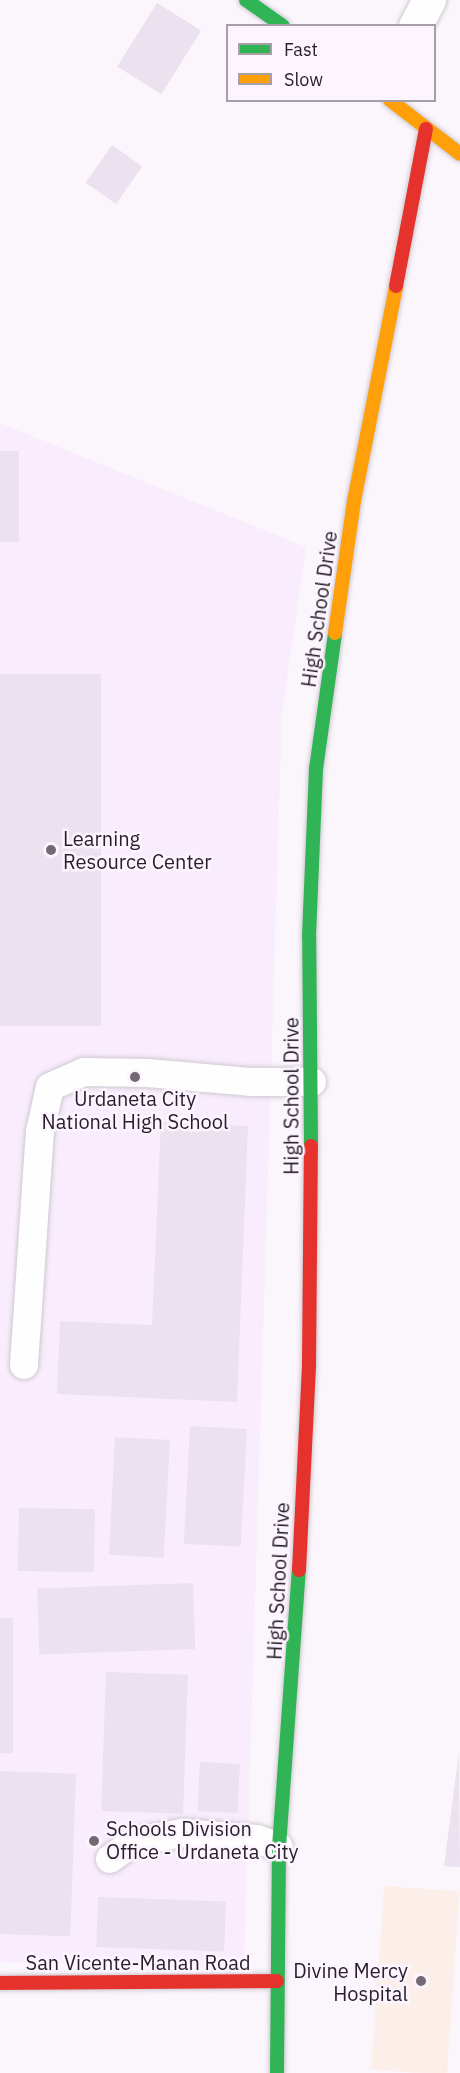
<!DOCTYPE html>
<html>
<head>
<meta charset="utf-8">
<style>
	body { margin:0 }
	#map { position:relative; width:460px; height:2073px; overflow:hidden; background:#fbf6fc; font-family:"IBM Plex Sans",sans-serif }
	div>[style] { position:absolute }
	.built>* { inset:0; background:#f9edfd }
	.medical>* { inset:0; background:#fcefe9; transform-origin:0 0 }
	.building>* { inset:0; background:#ece1ef; transform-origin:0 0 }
	.roads { filter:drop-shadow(0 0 2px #cfc9d1) drop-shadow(0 0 2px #cfc9d1) }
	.lane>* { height:28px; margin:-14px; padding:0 14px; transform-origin:14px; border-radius:14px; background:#fefeff }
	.street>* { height:33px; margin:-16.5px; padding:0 16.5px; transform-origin:16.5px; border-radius:16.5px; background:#fefeff }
	.fast>* { height:14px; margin:-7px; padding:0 7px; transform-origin:7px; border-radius:7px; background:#30b455 }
	.slow>* { height:14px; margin:-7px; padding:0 7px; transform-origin:7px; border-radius:7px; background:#ff9f0a }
	.jam>* { height:14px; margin:-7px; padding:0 7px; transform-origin:7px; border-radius:7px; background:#e5322d }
	.dots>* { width:16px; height:16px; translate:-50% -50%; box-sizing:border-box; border:3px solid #fcf4fe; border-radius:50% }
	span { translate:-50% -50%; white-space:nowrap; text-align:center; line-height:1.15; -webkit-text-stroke:5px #fcf4fe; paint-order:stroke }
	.street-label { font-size:20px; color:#261f28 }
	.poi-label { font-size:20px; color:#261f28 }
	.left { translate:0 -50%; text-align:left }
	.right { translate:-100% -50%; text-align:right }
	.legend { position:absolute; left:226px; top:24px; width:210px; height:78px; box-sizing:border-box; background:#fcf4fe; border:2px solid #a69fa8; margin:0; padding:8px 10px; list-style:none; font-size:18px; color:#261f28 }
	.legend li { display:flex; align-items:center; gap:12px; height:30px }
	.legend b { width:30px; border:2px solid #a69fa8 }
</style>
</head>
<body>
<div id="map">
	<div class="built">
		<i style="clip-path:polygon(0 423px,306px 547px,282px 714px,244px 1968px,0 1962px)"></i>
	</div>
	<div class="medical">
		<i style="left:384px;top:1886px;width:76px;height:184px;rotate:4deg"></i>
	</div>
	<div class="building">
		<i style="left:157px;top:3px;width:52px;height:75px;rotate:32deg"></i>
		<i style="left:112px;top:145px;width:37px;height:46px;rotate:35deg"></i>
		<i style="left:0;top:451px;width:19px;height:91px"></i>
		<i style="left:101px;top:674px;width:352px;height:101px;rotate:90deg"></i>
		<i style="clip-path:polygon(161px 1122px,248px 1126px,237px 1402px,57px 1394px,60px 1321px,152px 1325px)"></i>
		<i style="left:190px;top:1426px;width:57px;height:118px;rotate:3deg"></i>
		<i style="left:115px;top:1437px;width:55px;height:118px;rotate:3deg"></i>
		<i style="left:19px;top:1508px;width:76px;height:63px;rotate:1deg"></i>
		<i style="left:193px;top:1583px;width:66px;height:156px;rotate:88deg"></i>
		<i style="left:0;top:1618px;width:13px;height:135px"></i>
		<i style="left:106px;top:1672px;width:82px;height:139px;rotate:2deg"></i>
		<i style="clip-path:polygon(459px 1752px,460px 1867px,444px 1866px)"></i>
		<i style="left:200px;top:1762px;width:40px;height:49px;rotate:3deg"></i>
		<i style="left:0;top:1771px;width:76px;height:163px;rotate:2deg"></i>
		<i style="left:98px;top:1897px;width:128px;height:50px;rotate:2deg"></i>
	</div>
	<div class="roads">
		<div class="lane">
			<i style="left:24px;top:1365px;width:234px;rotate:-86.1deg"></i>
			<i style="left:40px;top:1132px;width:46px;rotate:-77.5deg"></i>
			<i style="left:50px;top:1087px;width:37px;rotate:-24deg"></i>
			<i style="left:84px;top:1072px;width:64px;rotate:0.9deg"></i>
			<i style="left:148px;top:1073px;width:102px;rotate:5deg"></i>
			<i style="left:250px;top:1082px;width:62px"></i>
			<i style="left:110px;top:1859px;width:29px;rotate:-36deg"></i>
			<i style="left:133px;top:1842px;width:50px;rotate:-10.4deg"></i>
			<i style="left:182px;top:1833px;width:75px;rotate:4.6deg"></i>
			<i style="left:257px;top:1839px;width:23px;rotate:20deg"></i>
		</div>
		<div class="street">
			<i style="left:415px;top:26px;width:30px;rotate:-62deg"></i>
		</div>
		<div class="fast">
			<i style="left:246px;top:0;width:45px;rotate:35.1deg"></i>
			<i style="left:311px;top:1146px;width:210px;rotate:-90.5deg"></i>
			<i style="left:309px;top:936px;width:167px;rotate:-87.6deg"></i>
			<i style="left:316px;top:769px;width:137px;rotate:-82deg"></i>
			<i style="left:277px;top:2073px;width:226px;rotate:-89.5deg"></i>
			<i style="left:279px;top:1847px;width:278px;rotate:-85.9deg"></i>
		</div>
		<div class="slow">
			<i style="left:390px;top:100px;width:88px;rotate:37.6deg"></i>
			<i style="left:335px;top:633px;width:133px;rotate:-81.8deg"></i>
			<i style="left:354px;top:501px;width:219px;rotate:-78.9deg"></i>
		</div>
		<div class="jam">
			<i style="left:396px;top:286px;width:160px;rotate:-79.2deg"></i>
			<i style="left:299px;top:1570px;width:205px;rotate:-87.2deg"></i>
			<i style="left:309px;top:1365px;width:219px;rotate:-89.5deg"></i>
			<i style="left:0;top:1983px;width:277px;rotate:-0.4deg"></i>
		</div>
	</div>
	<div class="dots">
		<i style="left:51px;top:850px;background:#716a72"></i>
		<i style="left:135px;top:1077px;background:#716a72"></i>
		<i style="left:94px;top:1841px;background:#716a72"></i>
		<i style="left:421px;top:1981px;background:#716a72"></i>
	</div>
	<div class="street-label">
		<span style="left:319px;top:609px;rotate:-82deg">High School Drive</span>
		<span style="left:291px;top:1096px;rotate:-90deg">High School Drive</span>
		<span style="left:278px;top:1581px;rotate:-87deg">High School Drive</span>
		<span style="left:138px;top:1962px">San Vicente-Manan Road</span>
	</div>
	<div class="poi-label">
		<span class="left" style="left:63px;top:850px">Learning<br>Resource Center</span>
		<span style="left:135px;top:1110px">Urdaneta City<br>National High School</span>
		<span class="left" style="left:106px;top:1840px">Schools Division<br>Office - Urdaneta City</span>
		<span class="right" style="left:408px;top:1982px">Divine Mercy<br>Hospital</span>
	</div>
	<ul class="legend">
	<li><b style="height:8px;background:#30b455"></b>Fast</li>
	<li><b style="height:8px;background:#ff9f0a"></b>Slow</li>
	</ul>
</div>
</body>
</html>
